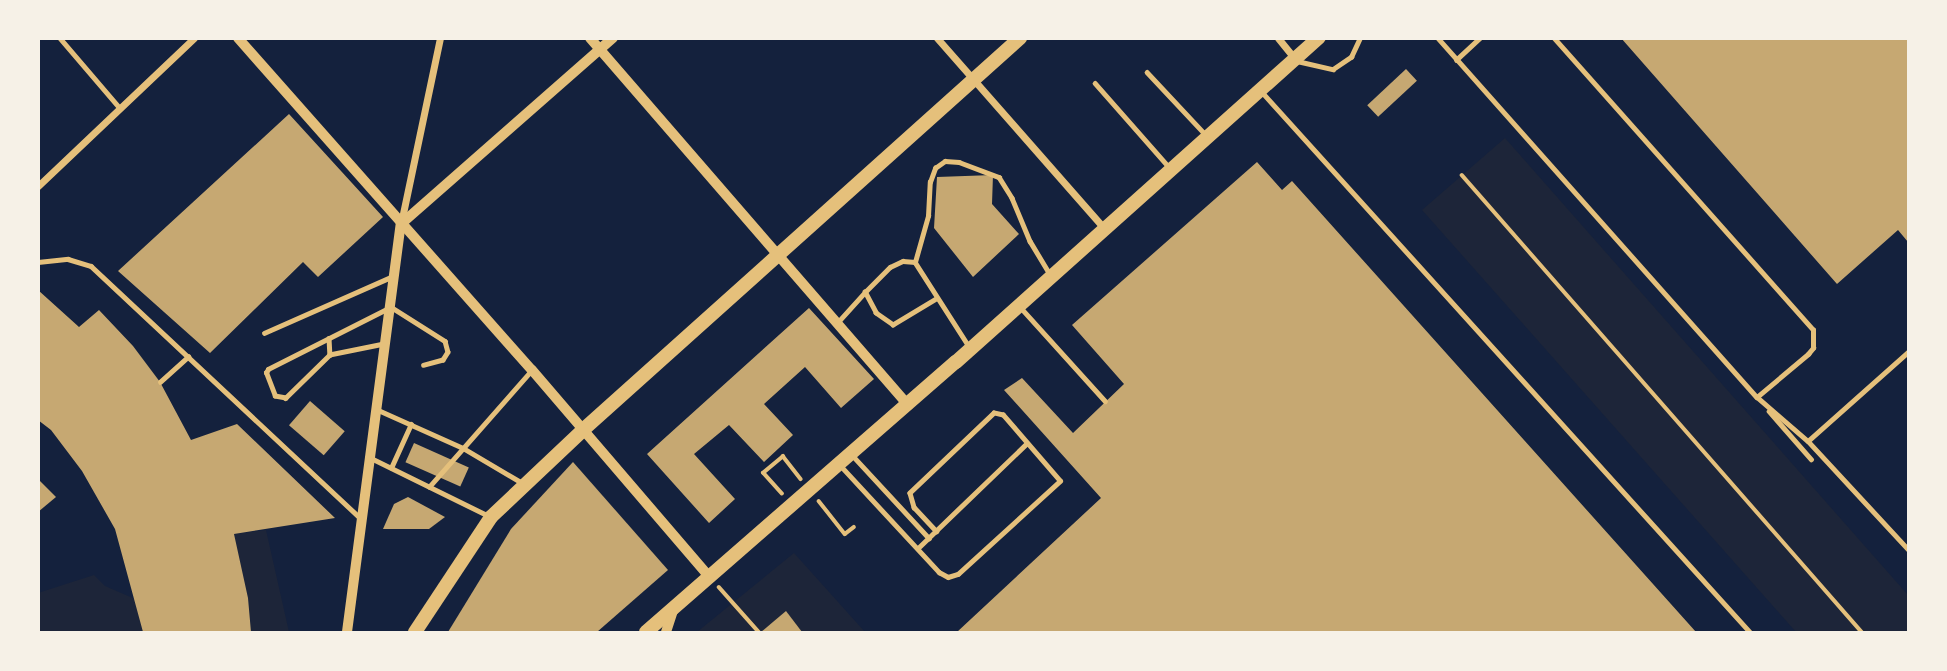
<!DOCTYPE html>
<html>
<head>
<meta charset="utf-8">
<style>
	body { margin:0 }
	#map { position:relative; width:1947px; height:671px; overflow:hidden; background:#14213d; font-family:Overpass,sans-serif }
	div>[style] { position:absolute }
	.green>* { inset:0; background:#1d2539 }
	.building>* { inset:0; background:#c6a872; transform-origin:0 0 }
	.path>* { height:3.5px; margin:-1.75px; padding:0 1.75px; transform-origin:1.75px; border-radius:1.75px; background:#e5c07b }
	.service>* { height:4.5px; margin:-2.25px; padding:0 2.25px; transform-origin:2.25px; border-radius:2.25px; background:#e5c07b }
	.minor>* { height:7px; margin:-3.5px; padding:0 3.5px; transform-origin:3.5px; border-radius:3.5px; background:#e5c07b }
	.tertiary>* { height:10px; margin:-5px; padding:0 5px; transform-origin:5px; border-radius:5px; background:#e5c07b }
	.primary>* { height:14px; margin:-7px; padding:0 7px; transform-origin:7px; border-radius:7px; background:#e5c07b }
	span { translate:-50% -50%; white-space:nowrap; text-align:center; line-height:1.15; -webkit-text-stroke:5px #f6f1e7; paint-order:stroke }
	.frame { position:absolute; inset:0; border:40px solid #f6f1e7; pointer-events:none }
</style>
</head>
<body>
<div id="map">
	<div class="green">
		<i style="clip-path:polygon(1505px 138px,1908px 595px,1908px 632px,1796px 632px,1422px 210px)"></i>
		<i style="clip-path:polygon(266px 530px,289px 632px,251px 632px,248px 598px,234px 534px)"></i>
		<i style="clip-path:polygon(794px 553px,865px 632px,697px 632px)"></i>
		<i style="clip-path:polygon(94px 575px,105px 586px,135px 599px,143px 632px,39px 632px,38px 593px)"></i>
	</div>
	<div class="building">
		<i style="clip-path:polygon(1621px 38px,1908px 38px,1908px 242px,1898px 230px,1837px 284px)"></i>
		<i style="left:1406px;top:69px;width:16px;height:53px;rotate:47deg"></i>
		<i style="clip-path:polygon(289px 114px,383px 217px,318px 277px,303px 262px,210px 353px,118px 271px)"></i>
		<i style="clip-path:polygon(1257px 162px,1282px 190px,1292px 181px,1696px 632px,957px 632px,1101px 498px,1004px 390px,1022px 378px,1073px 433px,1124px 384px,1072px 325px)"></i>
		<i style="clip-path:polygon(993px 175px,992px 204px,1019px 234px,973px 277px,934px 228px,937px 177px)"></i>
		<i style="clip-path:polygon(38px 290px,79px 327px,99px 310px,133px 346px,160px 382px,191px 440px,237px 424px,335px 518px,234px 534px,248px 598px,251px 632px,143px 632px,115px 529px,82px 471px,51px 430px,38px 420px)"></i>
		<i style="clip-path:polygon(809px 308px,874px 379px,841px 408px,805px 367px,764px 404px,793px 435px,764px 462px,729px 425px,694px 454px,735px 499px,709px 523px,647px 454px)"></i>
		<i style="left:310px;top:401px;width:46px;height:32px;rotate:41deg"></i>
		<i style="left:414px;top:443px;width:60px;height:21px;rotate:24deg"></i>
		<i style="clip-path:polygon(573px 462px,668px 570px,597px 632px,448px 632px,511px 529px)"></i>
		<i style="clip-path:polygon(38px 479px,56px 497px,38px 512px)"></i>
		<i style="clip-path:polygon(408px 497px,445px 517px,429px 529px,383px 529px,394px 504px)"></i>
		<i style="clip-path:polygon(786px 611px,802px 632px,761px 632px)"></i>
	</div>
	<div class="path">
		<i style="left:1462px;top:175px;width:607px;rotate:48.81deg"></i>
		<i style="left:782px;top:494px;width:28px;rotate:-132deg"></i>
		<i style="left:763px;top:473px;width:26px;rotate:-40deg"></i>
		<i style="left:783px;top:456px;width:29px;rotate:52deg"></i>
		<i style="left:819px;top:501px;width:42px;rotate:51.8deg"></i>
		<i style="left:845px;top:534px;width:11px;rotate:-38deg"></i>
		<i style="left:719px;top:587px;width:60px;rotate:48.4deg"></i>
	</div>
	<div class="service">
		<i style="left:60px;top:38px;width:91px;rotate:49.5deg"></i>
		<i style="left:1438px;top:38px;width:480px;rotate:48.4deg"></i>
		<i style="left:1757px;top:397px;width:67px;rotate:-40.1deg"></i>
		<i style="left:1808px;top:354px;width:8px;rotate:-50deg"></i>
		<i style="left:1813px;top:348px;width:18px;rotate:-90deg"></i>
		<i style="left:1813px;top:330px;width:390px;rotate:-131.6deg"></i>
		<i style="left:1456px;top:60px;width:33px;rotate:-43deg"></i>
		<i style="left:1297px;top:61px;width:37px;rotate:13deg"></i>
		<i style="left:1333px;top:69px;width:22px;rotate:-34deg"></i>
		<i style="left:1351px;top:57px;width:21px;rotate:-65deg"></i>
		<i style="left:1147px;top:72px;width:85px;rotate:46.9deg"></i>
		<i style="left:1095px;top:83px;width:112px;rotate:48.6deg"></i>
		<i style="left:1262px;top:92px;width:728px;rotate:47.9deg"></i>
		<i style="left:38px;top:262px;width:30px;rotate:-6deg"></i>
		<i style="left:68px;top:259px;width:24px;rotate:17deg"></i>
		<i style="left:91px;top:266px;width:369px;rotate:43.1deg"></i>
		<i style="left:915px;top:262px;width:48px;rotate:-74.2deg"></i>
		<i style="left:928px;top:216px;width:34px;rotate:-87deg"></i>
		<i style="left:930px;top:182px;width:15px;rotate:-70deg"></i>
		<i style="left:935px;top:168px;width:12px;rotate:-35deg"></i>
		<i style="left:945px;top:161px;width:14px;rotate:4deg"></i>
		<i style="left:959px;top:162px;width:43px;rotate:20.6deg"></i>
		<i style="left:999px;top:177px;width:25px;rotate:58deg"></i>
		<i style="left:1012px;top:198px;width:47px;rotate:67.3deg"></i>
		<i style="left:1030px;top:241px;width:39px;rotate:59deg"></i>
		<i style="left:936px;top:299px;width:50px;rotate:148.8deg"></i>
		<i style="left:893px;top:325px;width:21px;rotate:-145deg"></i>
		<i style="left:876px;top:313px;width:24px;rotate:-118deg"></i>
		<i style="left:865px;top:292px;width:35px;rotate:-45deg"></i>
		<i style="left:890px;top:267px;width:14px;rotate:-25deg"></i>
		<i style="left:903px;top:261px;width:12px;rotate:5deg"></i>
		<i style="left:915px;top:262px;width:102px;rotate:57.4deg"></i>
		<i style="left:1022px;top:309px;width:124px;rotate:47.9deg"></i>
		<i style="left:838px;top:322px;width:40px;rotate:-48deg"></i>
		<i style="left:264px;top:333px;width:141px;rotate:-23.8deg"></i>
		<i style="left:329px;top:338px;width:17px;rotate:87deg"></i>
		<i style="left:384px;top:344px;width:55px;rotate:168.5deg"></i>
		<i style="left:330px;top:355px;width:62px;rotate:135.7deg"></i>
		<i style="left:286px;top:398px;width:11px;rotate:-170deg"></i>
		<i style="left:275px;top:396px;width:25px;rotate:-111deg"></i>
		<i style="left:266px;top:373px;width:4px;rotate:-63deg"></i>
		<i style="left:268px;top:369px;width:138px;rotate:-26.8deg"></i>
		<i style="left:391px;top:307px;width:64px;rotate:32.2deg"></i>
		<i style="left:445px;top:341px;width:11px;rotate:75deg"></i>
		<i style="left:448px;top:352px;width:9px;rotate:122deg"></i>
		<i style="left:443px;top:360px;width:20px;rotate:165deg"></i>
		<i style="left:160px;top:382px;width:38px;rotate:-42deg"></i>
		<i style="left:1757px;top:397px;width:67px;rotate:40.8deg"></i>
		<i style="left:1808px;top:441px;width:149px;rotate:47.2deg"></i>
		<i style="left:376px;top:409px;width:95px;rotate:24.1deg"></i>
		<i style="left:463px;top:448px;width:71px;rotate:30.5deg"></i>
		<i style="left:1769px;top:411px;width:64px;rotate:48.8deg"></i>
		<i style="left:1808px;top:441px;width:135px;rotate:-41.7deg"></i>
		<i style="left:853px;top:456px;width:112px;rotate:47.2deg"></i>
		<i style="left:371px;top:458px;width:131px;rotate:26.2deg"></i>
		<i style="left:840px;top:465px;width:146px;rotate:47.2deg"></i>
		<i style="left:939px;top:572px;width:10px;rotate:29deg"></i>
		<i style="left:948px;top:577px;width:10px;rotate:-17deg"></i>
		<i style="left:958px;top:574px;width:138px;rotate:-42.4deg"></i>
		<i style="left:1060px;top:481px;width:87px;rotate:-130.8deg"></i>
		<i style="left:1003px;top:415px;width:9px;rotate:-167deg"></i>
		<i style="left:994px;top:413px;width:116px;rotate:136.4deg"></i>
		<i style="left:910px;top:493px;width:15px;rotate:74deg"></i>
		<i style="left:914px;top:507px;width:33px;rotate:47deg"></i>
		<i style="left:391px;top:468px;width:48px;rotate:-65.6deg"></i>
		<i style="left:429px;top:487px;width:153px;rotate:-48.7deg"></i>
		<i style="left:918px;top:548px;width:151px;rotate:-43.9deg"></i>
	</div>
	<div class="minor">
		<i style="left:937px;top:38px;width:254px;rotate:48.7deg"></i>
		<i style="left:1278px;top:38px;width:28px;rotate:51deg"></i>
		<i style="left:38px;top:186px;width:215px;rotate:-43.5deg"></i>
		<i style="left:401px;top:223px;width:189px;rotate:-78.1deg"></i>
	</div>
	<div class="tertiary">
		<i style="left:238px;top:38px;width:443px;rotate:48.5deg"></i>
		<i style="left:532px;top:370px;width:274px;rotate:49.4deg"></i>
		<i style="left:590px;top:38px;width:486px;rotate:49.1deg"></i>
		<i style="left:347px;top:632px;width:412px;rotate:-82.5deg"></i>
		<i style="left:401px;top:224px;width:282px;rotate:-41.3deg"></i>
		<i style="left:666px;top:632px;width:23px;rotate:-72deg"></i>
	</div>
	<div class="primary">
		<i style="left:415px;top:632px;width:138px;rotate:-56.5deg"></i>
		<i style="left:491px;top:517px;width:128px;rotate:-43.4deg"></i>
		<i style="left:584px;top:429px;width:586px;rotate:-41.89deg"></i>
		<i style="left:646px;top:632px;width:411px;rotate:-41.1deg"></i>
		<i style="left:956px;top:362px;width:487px;rotate:-41.8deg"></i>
	</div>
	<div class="frame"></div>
</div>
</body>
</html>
